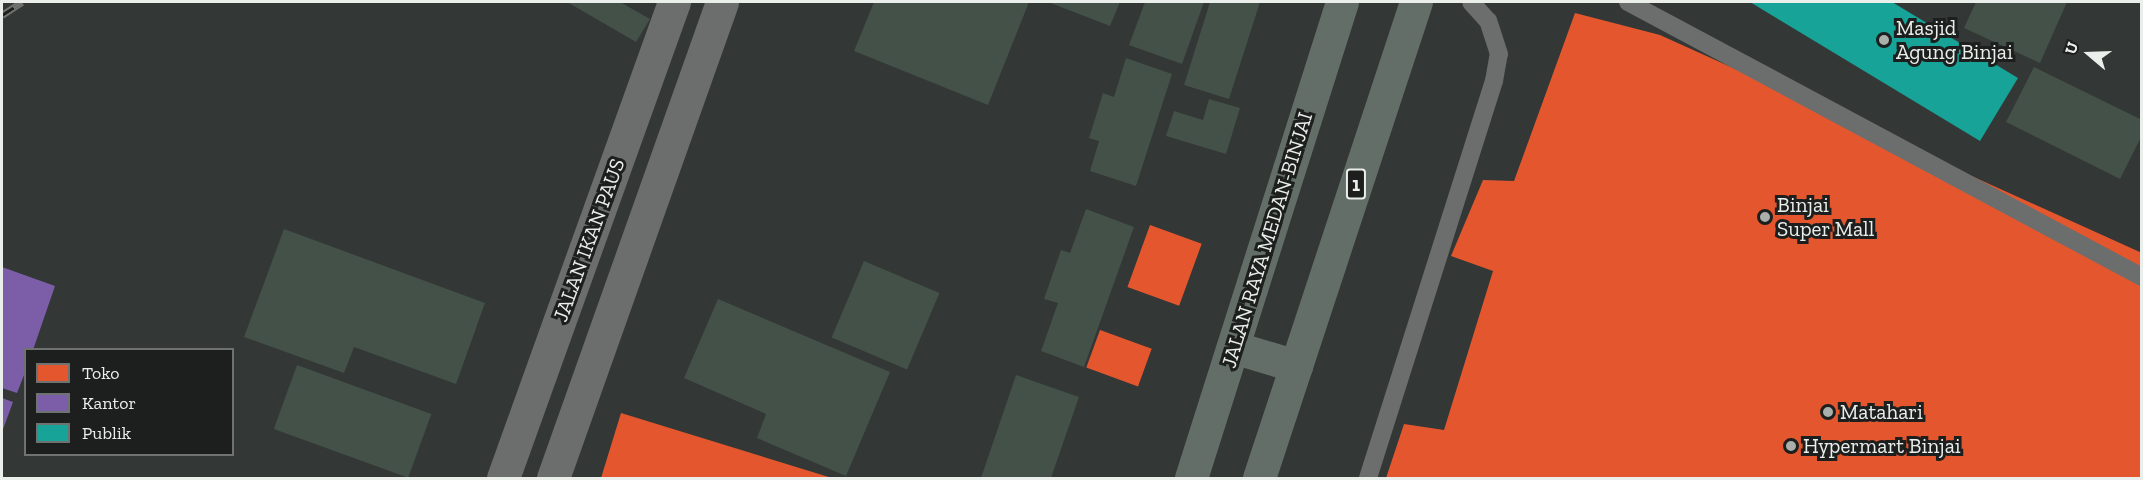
<!DOCTYPE html>
<html>
<head>
<meta charset="utf-8">
<style>
	body { margin:0 }
	#map { position:relative; width:2143px; height:480px; overflow:hidden; background:#333735; font-family:"Zilla Slab",serif }
	div>[style] { position:absolute }
	.shops>* { inset:0; background:#e4572e; transform-origin:0 0 }
	.offices>* { inset:0; background:#7b5ea7 }
	.public>* { inset:0; background:#17a398 }
	.building>* { inset:0; background:#435149; transform-origin:0 0 }
	.lane>* { height:18px; margin:-9px; padding:0 9px; transform-origin:9px; border-radius:9px; background:#6b6e6c }
	.street>* { height:33px; margin:-16.5px; padding:0 16.5px; transform-origin:16.5px; border-radius:16.5px; background:#6b6e6c }
	.primary>* { height:33px; margin:-16.5px; padding:0 16.5px; transform-origin:16.5px; border-radius:16.5px; background:#646e68 }
	.rail>* { height:7px; margin-top:-3.5px; transform-origin:0; background:repeating-linear-gradient(90deg,#1c1f1d 0 14px,#717371 0 28px); box-sizing:border-box; border-block:2px solid #717371 }
	.dots>* { width:16px; height:16px; translate:-50% -50%; box-sizing:border-box; border:3px solid #1c1f1d; border-radius:50% }
	span { translate:-50% -50%; white-space:nowrap; text-align:center; line-height:1.15; -webkit-text-stroke:6px #1c1f1d; paint-order:stroke }
	.shield-label span { padding:2px 4px; background:#1c1f1d; border:2px solid; border-radius:4px; -webkit-text-stroke-width:0 }
	.shield-label { font-size:20px; color:#eaefec; font-weight:700 }
	.poi-label { font-size:21px; color:#eaefec }
	.left { translate:0 -50%; text-align:left }
	.street-label { font-size:21px; color:#eaefec }
	.frame { position:absolute; inset:0; border:3px solid #eaefec; pointer-events:none }
	.legend { position:absolute; left:24px; top:348px; width:210px; height:108px; box-sizing:border-box; background:#1c1f1d; border:2px solid #6e7270; margin:0; padding:8px 10px; list-style:none; font-size:18px; color:#eaefec }
	.legend li { display:flex; align-items:center; gap:12px; height:30px }
	.legend b { width:30px; border:2px solid #6e7270 }
	.north { position:absolute; left:2059px; top:24px; width:60px; height:60px; -webkit-text-stroke:4px #1c1f1d; paint-order:stroke; rotate:289deg; font-size:16px; font-weight:700; line-height:24px; text-align:center; color:#eaefec }
	.north::after { content:''; display:block; margin:auto; width:21px; height:27px; background:#eaefec; clip-path:polygon(50% 0,100% 100%,50% 72%,0 100%) }
</style>
</head>
<body>
<div id="map">
	<div class="shops">
		<i style="clip-path:polygon(1575px 13px,1660px 35px,2142px 253px,2142px 478px,1386px 478px,1404px 424px,1444px 430px,1493px 271px,1451px 256px,1483px 180px,1514px 181px)"></i>
		<i style="left:1150px;top:225px;width:55px;height:66px;rotate:20deg"></i>
		<i style="left:1100px;top:330px;width:55px;height:40px;rotate:20deg"></i>
		<i style="clip-path:polygon(621px 413px,832px 478px,601px 478px)"></i>
	</div>
	<div class="offices">
		<i style="clip-path:polygon(2px 267px,55px 286px,33px 350px,26px 350px,26px 370px,17px 393px,2px 388px)"></i>
		<i style="clip-path:polygon(2px 398px,13px 402px,2px 432px)"></i>
	</div>
	<div class="public">
		<i style="clip-path:polygon(1750px 2px,1892px 2px,2018px 78px,1980px 141px)"></i>
	</div>
	<div class="building">
		<i style="clip-path:polygon(567px 2px,620px 2px,650px 19px,636px 42px)"></i>
		<i style="clip-path:polygon(874px 2px,1029px 2px,988px 105px,854px 51px)"></i>
		<i style="clip-path:polygon(1048px 2px,1120px 2px,1110px 26px)"></i>
		<i style="clip-path:polygon(1145px 2px,1204px 2px,1182px 64px,1129px 45px)"></i>
		<i style="clip-path:polygon(1210px 2px,1260px 2px,1229px 99px,1184px 85px)"></i>
		<i style="clip-path:polygon(1976px 2px,2067px 2px,2040px 63px,1964px 28px)"></i>
		<i style="clip-path:polygon(1126px 58px,1172px 74px,1136px 186px,1090px 171px,1099px 141px,1089px 138px,1103px 93px,1114px 97px)"></i>
		<i style="clip-path:polygon(2034px 67px,2142px 120px,2142px 135px,2120px 179px,2006px 122px)"></i>
		<i style="clip-path:polygon(1209px 99px,1240px 108px,1226px 154px,1166px 136px,1174px 111px,1203px 120px)"></i>
		<i style="clip-path:polygon(1086px 209px,1134px 227px,1084px 367px,1041px 351px,1058px 303px,1044px 299px,1061px 250px,1070px 253px)"></i>
		<i style="clip-path:polygon(284px 229px,485px 303px,456px 384px,354px 347px,344px 373px,244px 337px)"></i>
		<i style="left:864px;top:261px;width:82px;height:83px;rotate:23deg"></i>
		<i style="clip-path:polygon(718px 299px,890px 372px,846px 476px,757px 438px,766px 414px,684px 378px)"></i>
		<i style="left:297px;top:365px;width:143px;height:68px;rotate:20deg"></i>
		<i style="clip-path:polygon(1016px 375px,1079px 397px,1051px 478px,981px 478px)"></i>
	</div>
	<div class="lane">
		<i style="left:1628px;top:2px;width:583px;rotate:28.15deg"></i>
		<i style="left:1368px;top:478px;width:417px;rotate:-72.4deg"></i>
		<i style="left:1494px;top:81px;width:27px;rotate:-80deg"></i>
		<i style="left:1499px;top:54px;width:35px;rotate:-108deg"></i>
		<i style="left:1488px;top:21px;width:25px;rotate:-132deg"></i>
	</div>
	<div class="street">
		<i style="left:503px;top:478px;width:506px;rotate:-70.24deg"></i>
		<i style="left:553px;top:478px;width:505px;rotate:-70.45deg"></i>
	</div>
	<div class="primary">
		<i style="left:1233px;top:347px;width:66px;rotate:16.8deg"></i>
		<i style="left:1191px;top:478px;width:499px;rotate:-72.4deg"></i>
		<i style="left:1259px;top:478px;width:501px;rotate:-71.75deg"></i>
	</div>
	<div class="rail">
		<i style="left:2px;top:15px;width:24px;rotate:-33deg"></i>
	</div>
	<div class="dots">
		<i style="left:1884px;top:40px;background:#aaafac"></i>
		<i style="left:1765px;top:217px;background:#aaafac"></i>
		<i style="left:1828px;top:412px;background:#aaafac"></i>
		<i style="left:1791px;top:446px;background:#aaafac"></i>
	</div>
	<div class="shield-label">
		<span style="left:1356px;top:184px">1</span>
	</div>
	<div class="poi-label">
		<span class="left" style="left:1896px;top:40px">Masjid<br>Agung Binjai</span>
		<span class="left" style="left:1777px;top:217px">Binjai<br>Super Mall</span>
		<span class="left" style="left:1840px;top:412px">Matahari</span>
		<span class="left" style="left:1803px;top:446px">Hypermart Binjai</span>
	</div>
	<div class="street-label">
		<span style="left:589px;top:240px;rotate:-70deg">JALAN IKAN PAUS</span>
		<span style="left:1267px;top:240px;rotate:-73deg">JALAN RAYA MEDAN-BINJAI</span>
	</div>
	<div class="frame"></div>
	<ul class="legend">
	<li><b style="height:16px;background:#e4572e"></b>Toko</li>
	<li><b style="height:16px;background:#7b5ea7"></b>Kantor</li>
	<li><b style="height:16px;background:#17a398"></b>Publik</li>
	</ul>
	<div class="north">U</div>
</div>
</body>
</html>
